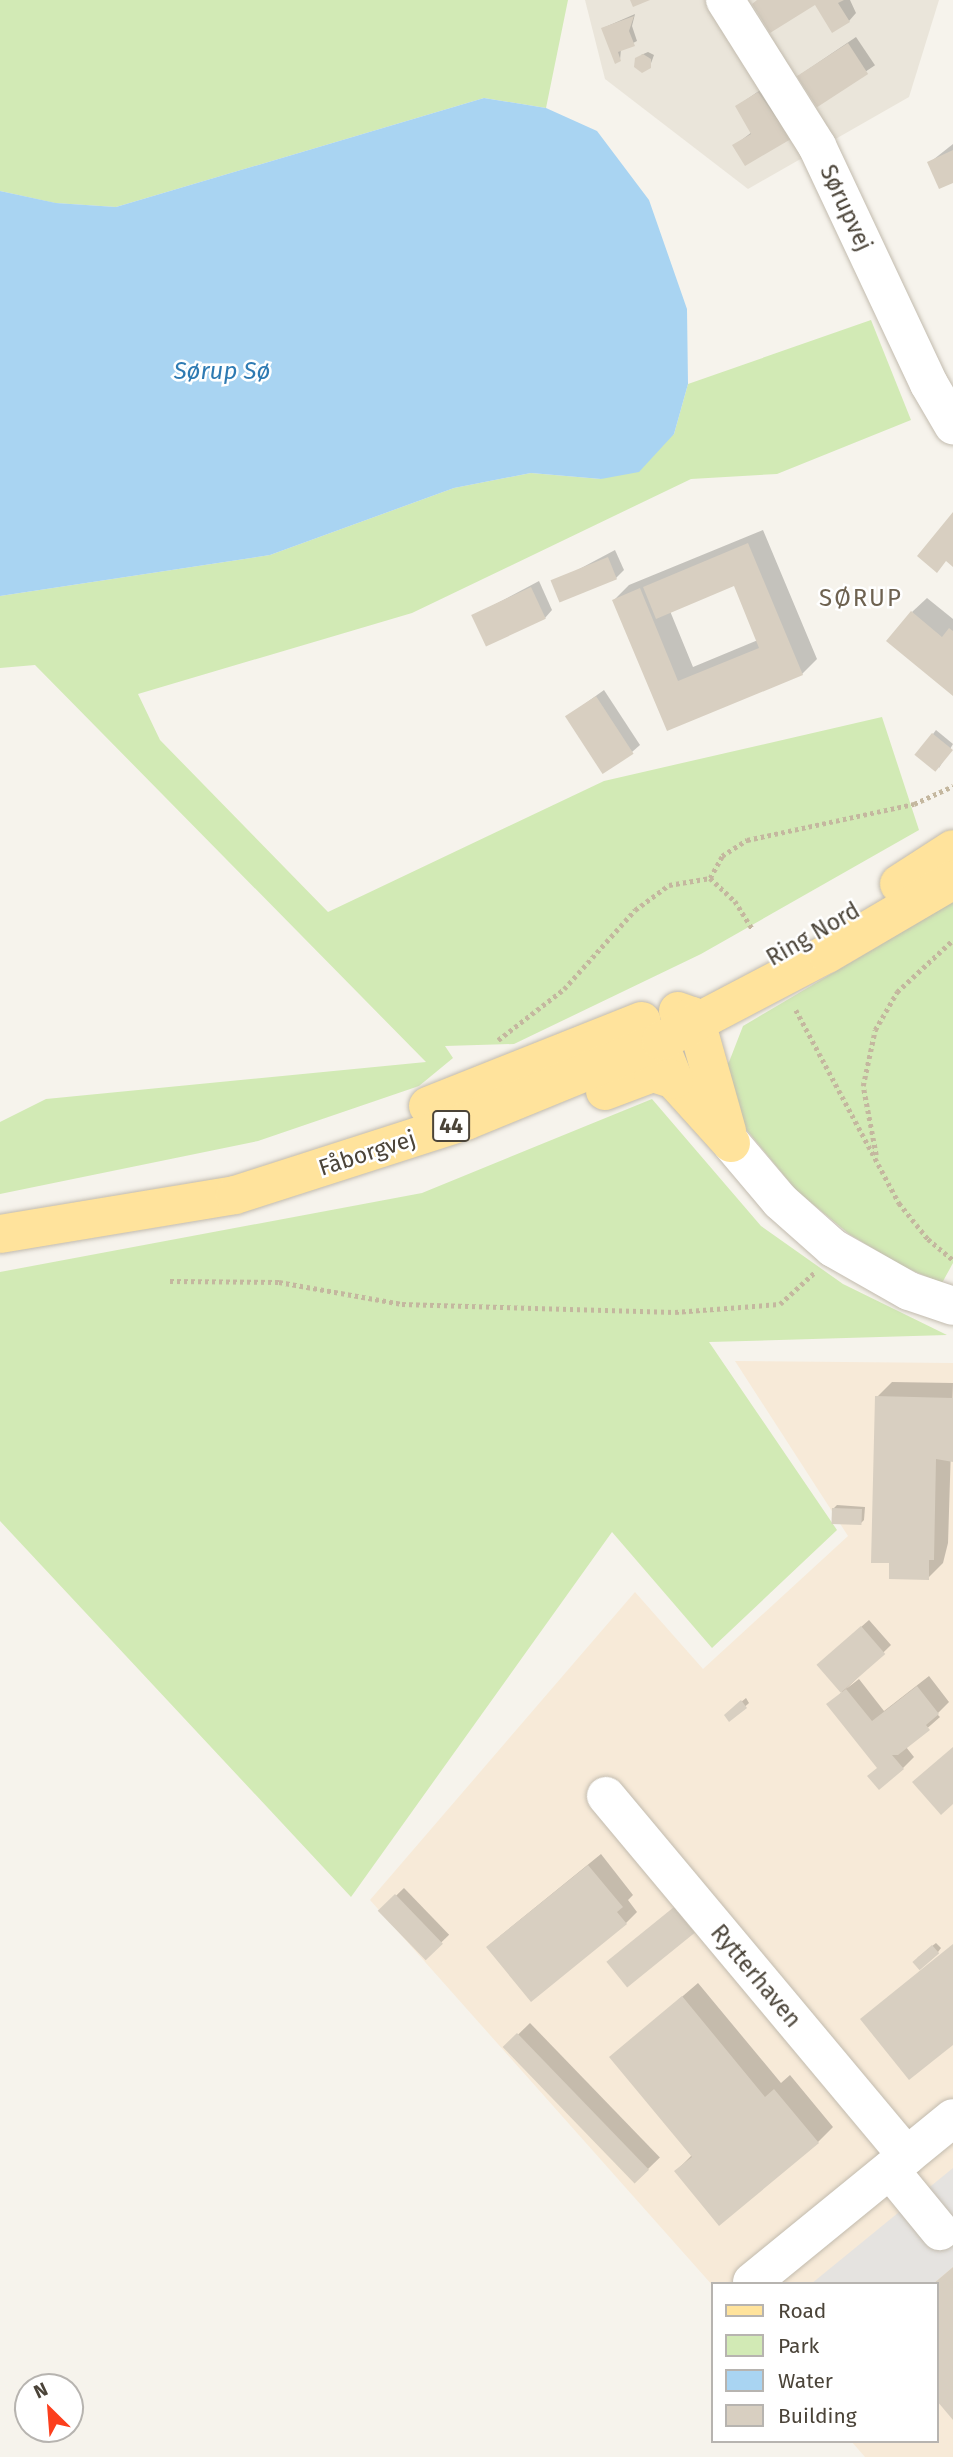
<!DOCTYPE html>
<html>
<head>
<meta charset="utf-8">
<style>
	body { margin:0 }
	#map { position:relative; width:953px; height:2457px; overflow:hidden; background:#f6f3ec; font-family:"Fira Sans",sans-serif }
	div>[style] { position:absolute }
	.residential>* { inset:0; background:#eae5da }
	.commercial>* { inset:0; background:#f7ead8 }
	.green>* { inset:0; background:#d2eab5 }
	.parking>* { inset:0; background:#e5e3e0 }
	.water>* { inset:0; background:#a9d4f2 }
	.shadow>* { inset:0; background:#0003; transform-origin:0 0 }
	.building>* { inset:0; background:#d8cfc1; transform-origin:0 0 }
	.path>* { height:4.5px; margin-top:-2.25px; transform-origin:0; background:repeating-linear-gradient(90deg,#c4b79f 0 3.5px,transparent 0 7px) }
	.roads { filter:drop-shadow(0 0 2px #c2bbae) drop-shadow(0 0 2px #c2bbae) }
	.minor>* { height:38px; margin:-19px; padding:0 19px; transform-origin:19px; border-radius:19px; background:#fff }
	.major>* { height:38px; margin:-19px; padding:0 19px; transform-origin:19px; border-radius:19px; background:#ffe39c }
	span { translate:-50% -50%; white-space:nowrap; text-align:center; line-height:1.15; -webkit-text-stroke:5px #fff; paint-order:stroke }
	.shield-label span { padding:2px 5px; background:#fff; border:2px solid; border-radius:5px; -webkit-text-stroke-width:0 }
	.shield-label { font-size:21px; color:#4b4439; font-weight:700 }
	.street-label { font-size:23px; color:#4b4439 }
	.water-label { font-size:24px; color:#2e7ab2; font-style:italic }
	.neighbourhood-label { font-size:24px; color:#6e6250; letter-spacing:2px }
	.legend { position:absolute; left:711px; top:2282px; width:228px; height:161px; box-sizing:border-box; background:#fff; border:2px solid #b7b4b0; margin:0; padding:9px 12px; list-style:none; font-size:21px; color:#4b4439 }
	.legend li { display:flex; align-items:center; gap:14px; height:35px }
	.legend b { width:35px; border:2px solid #b7b4b0 }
	.north { position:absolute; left:14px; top:2373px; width:70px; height:70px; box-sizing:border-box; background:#fff; border:2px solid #b7b4b0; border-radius:50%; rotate:335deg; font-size:19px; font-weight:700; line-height:28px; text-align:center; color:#4b4439 }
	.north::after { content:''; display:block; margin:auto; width:24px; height:32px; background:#fc3f1d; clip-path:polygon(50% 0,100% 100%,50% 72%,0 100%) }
</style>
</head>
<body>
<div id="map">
	<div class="residential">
		<i style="clip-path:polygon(585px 0,939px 0,909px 97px,748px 189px,605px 79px)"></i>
	</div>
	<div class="commercial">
		<i style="clip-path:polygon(735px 1361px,953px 1363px,953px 2457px,865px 2457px,851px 2441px,937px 2441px,937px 2284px,713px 2286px,370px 1900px,635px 1592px,703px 1669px,848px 1536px)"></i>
	</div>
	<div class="green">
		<i style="clip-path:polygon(0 0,568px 0,546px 108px,484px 98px,116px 207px,55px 203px,0 191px)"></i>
		<i style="clip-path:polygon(871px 320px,911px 420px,777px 474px,691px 479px,412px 613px,138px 694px,160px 740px,328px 912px,604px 781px,882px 717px,919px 830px,701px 954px,514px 1044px,445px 1046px,453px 1058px,419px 1086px,258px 1141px,0 1194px,0 1122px,46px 1099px,426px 1062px,35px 665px,0 668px,0 596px,270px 555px,454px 488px,531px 473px,601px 479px,674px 434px,688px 384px)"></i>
		<i style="clip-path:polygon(953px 902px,953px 1263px,942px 1283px,904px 1267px,849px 1234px,796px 1190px,746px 1129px,723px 1066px,729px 1062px,743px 1026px)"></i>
		<i style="clip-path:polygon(652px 1099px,761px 1226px,843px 1284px,947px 1335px,709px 1342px,837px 1530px,712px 1648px,612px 1532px,351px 1897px,0 1521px,0 1272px,422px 1193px)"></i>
	</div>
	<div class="parking">
		<i style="clip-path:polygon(953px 2168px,953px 2267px,933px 2284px,811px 2284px)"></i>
	</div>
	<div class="water">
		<i style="clip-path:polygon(484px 98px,546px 108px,597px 131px,649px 200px,687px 309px,688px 384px,674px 434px,639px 472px,601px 479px,531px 473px,454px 488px,270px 555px,0 596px,0 191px,56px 203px,116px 207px)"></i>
	</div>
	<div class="shadow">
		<i style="clip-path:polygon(758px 0,850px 0,856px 13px,849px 21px,816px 3px)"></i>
		<i style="clip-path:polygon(635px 14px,632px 26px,637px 41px,621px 49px,620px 60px,603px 28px)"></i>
		<i style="left:856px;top:37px;width:34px;height:70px;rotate:56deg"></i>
		<i style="clip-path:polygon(648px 52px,654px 55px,650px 66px,641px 55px)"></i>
		<i style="clip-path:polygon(766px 86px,798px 131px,735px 145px,752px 132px,737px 106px)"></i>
		<i style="clip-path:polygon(953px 144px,953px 181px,929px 163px)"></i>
		<i style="clip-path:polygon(evenodd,763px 530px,817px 659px,802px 674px,668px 729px,614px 600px,629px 585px,763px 530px,735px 584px,758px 640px,693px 667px,670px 611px,735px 584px)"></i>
		<i style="clip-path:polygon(615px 550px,624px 570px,616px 578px,553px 583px)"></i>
		<i style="clip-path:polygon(539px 581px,552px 610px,545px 618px,473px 616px)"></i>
		<i style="clip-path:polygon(927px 598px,953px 619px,953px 694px,912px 612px)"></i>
		<i style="clip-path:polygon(604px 690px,640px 745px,632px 752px,568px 716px)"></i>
		<i style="clip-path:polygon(936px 730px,953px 744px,939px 768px,933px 734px)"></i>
		<i style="clip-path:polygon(892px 1382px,953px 1383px,948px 1543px,943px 1563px,928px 1578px,877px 1397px)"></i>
		<i style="clip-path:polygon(837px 1505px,865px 1507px,864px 1520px,861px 1523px,833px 1509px)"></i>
		<i style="clip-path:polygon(869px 1620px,891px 1645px,846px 1689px,859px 1679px,884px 1711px,929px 1676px,949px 1702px,937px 1714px,940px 1717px,906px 1747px,914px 1757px,903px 1768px,878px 1767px,829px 1705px,842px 1692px,819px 1664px)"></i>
		<i style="clip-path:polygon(746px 1698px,749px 1703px,730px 1720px,729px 1712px)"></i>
		<i style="clip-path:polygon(601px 1854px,633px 1895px,628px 1900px,637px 1912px,626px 1923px,500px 1936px)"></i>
		<i style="left:404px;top:1888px;width:65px;height:33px;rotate:46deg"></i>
		<i style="clip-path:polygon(936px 1943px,941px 1948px,938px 1952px,917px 1958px)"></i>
		<i style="clip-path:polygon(698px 1983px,781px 2083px,790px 2075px,833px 2127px,818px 2142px,676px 2171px,692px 2155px,612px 2057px)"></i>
		<i style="left:530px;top:2023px;width:187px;height:35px;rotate:46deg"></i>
	</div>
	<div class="building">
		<i style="clip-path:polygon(630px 0,650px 0,633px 7px)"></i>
		<i style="clip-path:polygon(757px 0,844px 0,838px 3px,850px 22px,832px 33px,815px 5px,770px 33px,752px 4px)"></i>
		<i style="clip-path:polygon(634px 16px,629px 31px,635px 46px,618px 52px,621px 61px,615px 64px,601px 28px)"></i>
		<i style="left:848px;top:43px;width:37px;height:61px;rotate:57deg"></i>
		<i style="clip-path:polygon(643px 54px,651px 59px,651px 68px,642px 73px,634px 67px,635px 58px)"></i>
		<i style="clip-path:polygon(758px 92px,791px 139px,745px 166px,732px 145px,751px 134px,735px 106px)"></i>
		<i style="clip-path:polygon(953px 150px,953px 183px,939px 189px,927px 162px)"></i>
		<i style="clip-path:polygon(953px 512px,953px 567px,946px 561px,937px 573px,917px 556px)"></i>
		<i style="clip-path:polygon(748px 543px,803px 675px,667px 731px,612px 600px,640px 588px,678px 681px,759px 648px,734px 586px,656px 619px,643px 587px)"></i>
		<i style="left:608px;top:557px;width:24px;height:62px;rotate:68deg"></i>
		<i style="left:531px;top:587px;width:35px;height:66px;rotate:65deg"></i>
		<i style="clip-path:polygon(911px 611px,942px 637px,949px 628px,953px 631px,953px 696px,886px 641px)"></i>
		<i style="left:596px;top:696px;width:69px;height:37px;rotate:57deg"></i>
		<i style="left:932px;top:733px;width:27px;height:28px;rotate:39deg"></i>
		<i style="clip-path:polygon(875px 1396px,953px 1398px,953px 1462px,936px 1459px,934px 1560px,929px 1560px,929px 1580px,889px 1579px,889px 1563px,871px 1563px)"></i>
		<i style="left:832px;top:1508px;width:30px;height:16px;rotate:2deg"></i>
		<i style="left:861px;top:1626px;width:37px;height:59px;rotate:49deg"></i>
		<i style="clip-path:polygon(917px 1686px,939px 1714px,926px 1725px,930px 1730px,898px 1755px,892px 1755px,904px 1769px,879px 1790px,867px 1776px,877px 1768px,826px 1704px,846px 1689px,872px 1721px)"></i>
		<i style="clip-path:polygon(741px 1700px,747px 1708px,729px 1722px,724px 1715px)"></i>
		<i style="clip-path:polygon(953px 1747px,953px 1804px,941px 1815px,912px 1782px)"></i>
		<i style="clip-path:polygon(588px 1865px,623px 1907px,617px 1912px,627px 1924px,531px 2002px,486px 1947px)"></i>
		<i style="left:395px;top:1894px;width:69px;height:24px;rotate:46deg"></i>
		<i style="left:674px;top:1907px;width:33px;height:87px;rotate:51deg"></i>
		<i style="clip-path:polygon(953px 1944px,953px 2045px,909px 2080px,860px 2019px)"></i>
		<i style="left:932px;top:1945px;width:11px;height:26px;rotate:49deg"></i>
		<i style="clip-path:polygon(682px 1996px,765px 2097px,774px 2089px,819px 2143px,719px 2226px,674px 2171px,692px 2157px,609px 2057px)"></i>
		<i style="left:517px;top:2033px;width:190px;height:20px;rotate:46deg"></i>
		<i style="clip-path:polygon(953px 2267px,953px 2420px,937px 2401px,937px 2284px,933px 2284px)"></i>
	</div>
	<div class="path">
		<i style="left:710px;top:878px;width:34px;rotate:43deg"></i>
		<i style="left:735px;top:901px;width:34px;rotate:58deg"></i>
		<i style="left:796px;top:1010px;width:219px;rotate:61.9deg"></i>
		<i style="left:899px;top:1203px;width:46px;rotate:51.1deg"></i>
		<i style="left:928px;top:1239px;width:33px;rotate:40deg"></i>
		<i style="left:498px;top:1040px;width:83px;rotate:-37.7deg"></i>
		<i style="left:564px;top:989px;width:106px;rotate:-48.1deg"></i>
		<i style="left:635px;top:910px;width:42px;rotate:-36.3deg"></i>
		<i style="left:669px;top:885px;width:42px;rotate:-9.7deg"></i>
		<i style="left:710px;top:878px;width:25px;rotate:-61deg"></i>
		<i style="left:722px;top:856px;width:30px;rotate:-33deg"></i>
		<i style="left:747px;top:840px;width:171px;rotate:-12.2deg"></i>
		<i style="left:914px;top:804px;width:43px;rotate:-24.8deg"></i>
		<i style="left:876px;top:1155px;width:70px;rotate:-100.7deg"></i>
		<i style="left:863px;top:1086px;width:57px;rotate:-77.9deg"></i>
		<i style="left:875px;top:1030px;width:44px;rotate:-59.9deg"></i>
		<i style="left:897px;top:992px;width:76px;rotate:-42.9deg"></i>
		<i style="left:170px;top:1281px;width:109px;rotate:0.5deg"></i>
		<i style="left:279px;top:1282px;width:125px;rotate:10.1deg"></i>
		<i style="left:402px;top:1304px;width:273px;rotate:1.7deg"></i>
		<i style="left:675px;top:1312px;width:105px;rotate:-4.4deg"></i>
		<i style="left:780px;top:1304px;width:46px;rotate:-42.4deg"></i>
	</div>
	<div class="roads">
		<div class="minor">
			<i style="left:725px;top:0;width:173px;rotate:57.8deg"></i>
			<i style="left:817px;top:146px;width:263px;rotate:64.8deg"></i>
			<i style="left:929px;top:384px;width:48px;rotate:59.7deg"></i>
			<i style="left:731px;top:1143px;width:76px;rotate:49.8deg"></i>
			<i style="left:780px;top:1201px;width:71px;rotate:41.6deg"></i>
			<i style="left:833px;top:1248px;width:87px;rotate:29.5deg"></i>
			<i style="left:909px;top:1291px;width:46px;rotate:18.8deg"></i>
			<i style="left:606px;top:1796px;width:469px;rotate:50.1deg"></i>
			<i style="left:890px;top:2170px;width:79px;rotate:50.7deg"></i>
			<i style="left:752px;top:2282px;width:259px;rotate:-39.2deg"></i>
		</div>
		<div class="major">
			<i style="left:899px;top:884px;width:64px;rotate:-32.9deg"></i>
			<i style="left:678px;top:1011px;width:15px;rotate:20deg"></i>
			<i style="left:692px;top:1016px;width:17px;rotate:66deg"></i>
			<i style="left:699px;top:1032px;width:103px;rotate:74.2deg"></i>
			<i style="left:664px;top:1055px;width:27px;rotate:68deg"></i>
			<i style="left:674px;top:1080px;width:85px;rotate:47.9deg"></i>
			<i style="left:605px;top:1091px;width:51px;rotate:-20.6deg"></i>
			<i style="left:653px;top:1073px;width:22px;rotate:18deg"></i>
			<i style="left:428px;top:1106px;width:230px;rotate:-21.7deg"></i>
			<i style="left:0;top:1234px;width:238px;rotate:-9.4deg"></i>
			<i style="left:235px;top:1195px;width:243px;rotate:-17.8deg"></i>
			<i style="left:466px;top:1121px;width:211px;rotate:-22.3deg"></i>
			<i style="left:661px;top:1041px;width:187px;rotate:-27.7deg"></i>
			<i style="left:827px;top:954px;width:146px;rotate:-30.4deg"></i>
		</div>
	</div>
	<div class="shield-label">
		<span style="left:451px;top:1126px">44</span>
	</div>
	<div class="street-label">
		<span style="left:846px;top:208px;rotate:65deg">Sørupvej</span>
		<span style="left:813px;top:934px;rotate:-30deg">Ring Nord</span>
		<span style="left:367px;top:1153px;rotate:-18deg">Fåborgvej</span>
		<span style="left:756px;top:1976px;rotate:50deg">Rytterhaven</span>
	</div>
	<div class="water-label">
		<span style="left:222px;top:372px">Sørup Sø</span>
	</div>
	<div class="neighbourhood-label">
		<span style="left:861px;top:599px">SØRUP</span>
	</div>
	<ul class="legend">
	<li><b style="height:9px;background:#ffe39c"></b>Road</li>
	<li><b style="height:19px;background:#d2eab5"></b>Park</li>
	<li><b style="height:19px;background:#a9d4f2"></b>Water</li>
	<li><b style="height:19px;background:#d8cfc1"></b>Building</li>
	</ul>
	<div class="north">N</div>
</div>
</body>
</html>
